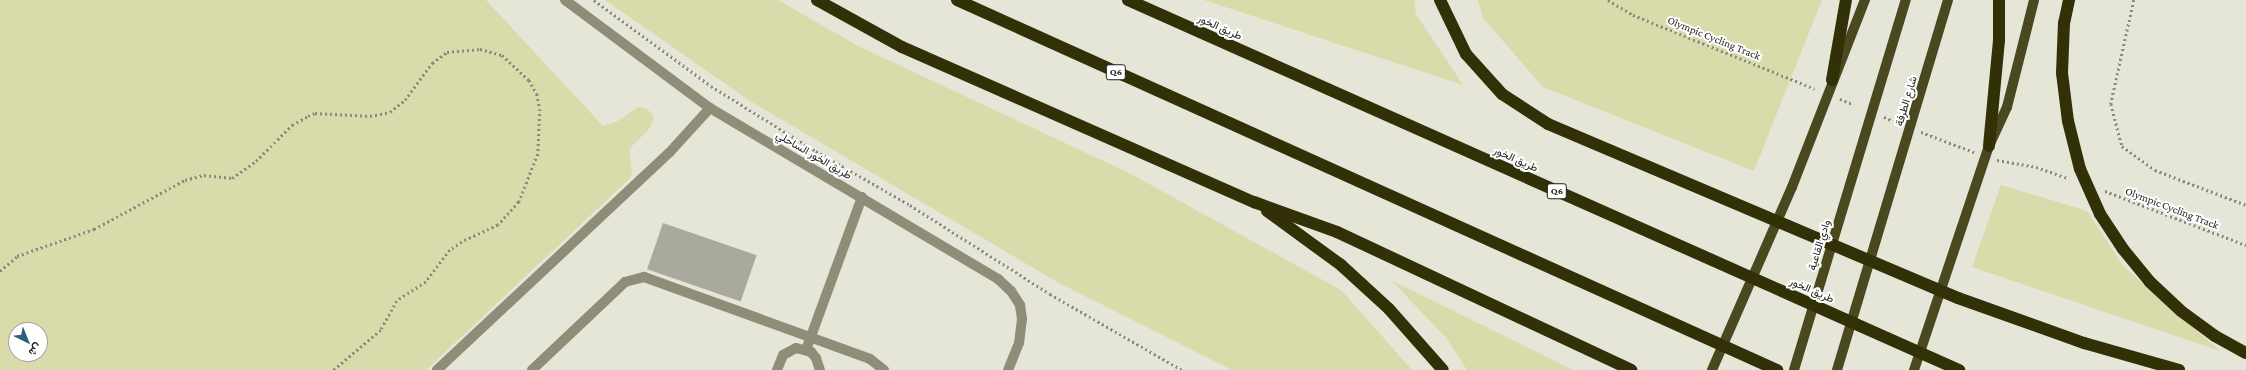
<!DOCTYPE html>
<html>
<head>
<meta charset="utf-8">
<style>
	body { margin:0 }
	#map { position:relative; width:2246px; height:370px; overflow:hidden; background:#e5e5d8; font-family:"Crimson Pro",Vazirmatn,serif }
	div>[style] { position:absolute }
	.green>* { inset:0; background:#dadbaa }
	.building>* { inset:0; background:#a9aa9d; transform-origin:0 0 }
	.path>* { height:2.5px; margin-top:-1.25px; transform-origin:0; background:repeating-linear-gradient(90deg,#898980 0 2px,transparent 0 5px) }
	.minor>* { height:10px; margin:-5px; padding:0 5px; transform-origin:5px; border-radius:5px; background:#8e8e78 }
	.major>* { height:10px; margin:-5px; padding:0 5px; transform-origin:5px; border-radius:5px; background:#49481e }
	.highway>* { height:12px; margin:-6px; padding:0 6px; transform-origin:6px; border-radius:6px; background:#313007 }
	span { translate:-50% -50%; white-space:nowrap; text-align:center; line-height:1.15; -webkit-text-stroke:4px #fff; paint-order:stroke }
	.shield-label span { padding:1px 3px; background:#fff; border:1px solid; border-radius:3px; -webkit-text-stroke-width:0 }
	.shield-label { font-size:10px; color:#1c1c18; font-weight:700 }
	.street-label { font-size:11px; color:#1c1c18 }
	.north { position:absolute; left:8px; top:322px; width:40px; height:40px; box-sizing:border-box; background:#fff; border:1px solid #a4a4a3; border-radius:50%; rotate:137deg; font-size:11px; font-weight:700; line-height:16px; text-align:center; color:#1c1c18 }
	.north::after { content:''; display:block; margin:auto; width:14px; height:18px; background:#2d5e7c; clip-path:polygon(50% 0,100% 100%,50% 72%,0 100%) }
</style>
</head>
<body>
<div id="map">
	<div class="green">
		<i style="clip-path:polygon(evenodd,0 0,486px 0,603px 126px,618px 121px,638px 107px,645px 108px,652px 113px,654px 119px,649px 129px,629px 149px,632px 173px,629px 179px,426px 370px,0 370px,0 0,16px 330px,40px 330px,40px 354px,16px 354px,16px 330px)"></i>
		<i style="clip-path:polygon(605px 0,778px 0,858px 46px,1131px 174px,1341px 290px,1412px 370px,1232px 370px,1059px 283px,750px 101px)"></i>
		<i style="clip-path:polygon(1204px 0,1414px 0,1416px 14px,1463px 85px)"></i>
		<i style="clip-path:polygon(1478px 0,1822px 0,1754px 171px,1543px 87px,1483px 18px)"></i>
		<i style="clip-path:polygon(2001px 185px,2087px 211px,2124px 267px,2220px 351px,1972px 267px)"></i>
		<i style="clip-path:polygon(1391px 280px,1573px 370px,1467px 370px,1447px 339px)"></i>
	</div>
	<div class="building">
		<i style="left:663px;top:223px;width:99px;height:49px;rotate:19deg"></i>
	</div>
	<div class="path">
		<i style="left:594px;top:0;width:145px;rotate:36.3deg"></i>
		<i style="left:711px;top:86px;width:123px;rotate:31.8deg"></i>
		<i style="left:816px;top:151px;width:108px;rotate:29.9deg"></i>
		<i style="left:910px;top:205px;width:166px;rotate:32.4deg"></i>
		<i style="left:1050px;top:294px;width:152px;rotate:29.9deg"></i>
		<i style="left:1608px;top:0;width:29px;rotate:31deg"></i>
		<i style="left:1633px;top:15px;width:196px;rotate:22.1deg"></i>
		<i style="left:2134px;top:0;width:107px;rotate:102.5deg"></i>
		<i style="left:2111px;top:104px;width:43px;rotate:75.3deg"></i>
		<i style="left:2122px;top:146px;width:41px;rotate:36deg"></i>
		<i style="left:2155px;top:170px;width:97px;rotate:21deg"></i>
		<i style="left:1840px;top:99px;width:15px;rotate:23deg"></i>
		<i style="left:1884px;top:117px;width:15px;rotate:23deg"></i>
		<i style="left:1921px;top:132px;width:57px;rotate:20.7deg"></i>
		<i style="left:1997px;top:160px;width:40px;rotate:10deg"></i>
		<i style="left:2036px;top:167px;width:34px;rotate:19deg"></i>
		<i style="left:2105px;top:191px;width:151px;rotate:21deg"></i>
		<i style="left:0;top:271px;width:23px;rotate:-41deg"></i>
		<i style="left:17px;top:256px;width:82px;rotate:-19.3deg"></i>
		<i style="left:94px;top:229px;width:103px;rotate:-28.3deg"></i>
		<i style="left:185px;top:180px;width:20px;rotate:-15deg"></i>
		<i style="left:204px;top:175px;width:28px;rotate:6deg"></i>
		<i style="left:232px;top:178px;width:29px;rotate:-35deg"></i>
		<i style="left:256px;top:161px;width:51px;rotate:-45deg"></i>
		<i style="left:292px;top:125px;width:18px;rotate:-29deg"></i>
		<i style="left:308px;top:116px;width:8px;rotate:-23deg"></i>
		<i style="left:315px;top:113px;width:55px;rotate:3.1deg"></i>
		<i style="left:370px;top:116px;width:20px;rotate:-11deg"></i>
		<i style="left:390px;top:112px;width:19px;rotate:-39deg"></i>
		<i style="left:405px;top:100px;width:46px;rotate:-53.9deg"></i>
		<i style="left:432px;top:63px;width:19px;rotate:-36deg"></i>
		<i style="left:447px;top:52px;width:33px;rotate:-5deg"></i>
		<i style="left:480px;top:49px;width:23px;rotate:15deg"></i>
		<i style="left:502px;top:55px;width:37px;rotate:43deg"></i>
		<i style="left:529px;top:80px;width:16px;rotate:60deg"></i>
		<i style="left:537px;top:94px;width:15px;rotate:79deg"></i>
		<i style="left:540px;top:109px;width:45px;rotate:92.5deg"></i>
		<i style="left:538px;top:154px;width:52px;rotate:111.6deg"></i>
		<i style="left:519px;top:202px;width:31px;rotate:132deg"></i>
		<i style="left:498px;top:225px;width:40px;rotate:155deg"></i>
		<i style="left:462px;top:242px;width:14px;rotate:146deg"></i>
		<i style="left:450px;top:250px;width:40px;rotate:127deg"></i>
		<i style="left:426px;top:282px;width:35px;rotate:147deg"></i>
		<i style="left:397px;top:301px;width:33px;rotate:119deg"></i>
		<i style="left:381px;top:330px;width:62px;rotate:139.6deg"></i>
	</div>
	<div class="minor">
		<i style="left:565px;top:0;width:181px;rotate:36.7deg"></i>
		<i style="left:710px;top:108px;width:335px;rotate:30.7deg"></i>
		<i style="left:998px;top:279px;width:18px;rotate:43deg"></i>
		<i style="left:1011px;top:291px;width:17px;rotate:57deg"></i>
		<i style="left:1020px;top:305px;width:14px;rotate:82deg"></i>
		<i style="left:1022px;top:319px;width:24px;rotate:97deg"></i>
		<i style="left:1019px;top:343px;width:29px;rotate:112deg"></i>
		<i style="left:806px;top:350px;width:163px;rotate:-69.9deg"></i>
		<i style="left:437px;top:370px;width:318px;rotate:-43.1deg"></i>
		<i style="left:669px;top:153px;width:61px;rotate:-47.7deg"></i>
		<i style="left:532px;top:370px;width:128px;rotate:-43.4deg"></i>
		<i style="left:625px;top:282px;width:20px;rotate:-15deg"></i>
		<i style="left:644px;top:277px;width:240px;rotate:19.9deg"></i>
		<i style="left:870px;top:359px;width:18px;rotate:38deg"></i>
		<i style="left:777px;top:370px;width:16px;rotate:-68deg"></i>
		<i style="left:783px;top:355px;width:15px;rotate:-28deg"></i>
		<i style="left:796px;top:348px;width:16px;rotate:15deg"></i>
		<i style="left:811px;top:352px;width:8px;rotate:50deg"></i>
		<i style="left:816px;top:358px;width:13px;rotate:72deg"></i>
	</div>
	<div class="major">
		<i style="left:1712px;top:370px;width:200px;rotate:-66.4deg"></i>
		<i style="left:1792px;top:187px;width:201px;rotate:-68.7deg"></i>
		<i style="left:1794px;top:370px;width:387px;rotate:-73.2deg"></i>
		<i style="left:1837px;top:370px;width:386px;rotate:-73.3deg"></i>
		<i style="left:1914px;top:370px;width:236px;rotate:-71.5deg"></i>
		<i style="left:1989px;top:146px;width:43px;rotate:-65.2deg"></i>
		<i style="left:2007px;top:107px;width:110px;rotate:-75.8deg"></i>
	</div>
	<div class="highway">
		<i style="left:817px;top:0;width:97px;rotate:28.9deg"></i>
		<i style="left:902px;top:47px;width:385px;rotate:23.8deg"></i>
		<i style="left:1254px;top:202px;width:88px;rotate:19.9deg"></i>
		<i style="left:1337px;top:232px;width:325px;rotate:25.1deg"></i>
		<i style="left:957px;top:0;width:900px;rotate:24.29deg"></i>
		<i style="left:1128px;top:0;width:910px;rotate:24deg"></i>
		<i style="left:1440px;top:0;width:60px;rotate:64.3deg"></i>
		<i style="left:1466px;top:54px;width:54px;rotate:48deg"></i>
		<i style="left:1502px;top:94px;width:55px;rotate:33.1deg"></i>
		<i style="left:1548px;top:124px;width:445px;rotate:23deg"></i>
		<i style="left:1958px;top:298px;width:134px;rotate:19.7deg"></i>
		<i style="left:2084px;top:343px;width:99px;rotate:15.9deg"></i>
		<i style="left:2069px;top:0;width:24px;rotate:102deg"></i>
		<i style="left:2064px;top:23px;width:50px;rotate:92.3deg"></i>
		<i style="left:2062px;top:73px;width:48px;rotate:82.9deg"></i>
		<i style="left:2068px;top:121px;width:49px;rotate:76deg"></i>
		<i style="left:2080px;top:169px;width:49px;rotate:66deg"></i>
		<i style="left:2100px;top:214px;width:42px;rotate:56.7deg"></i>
		<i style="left:2123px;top:249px;width:43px;rotate:50.7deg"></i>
		<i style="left:2150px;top:282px;width:42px;rotate:43.1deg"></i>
		<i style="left:2181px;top:311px;width:42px;rotate:36.3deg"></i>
		<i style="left:2215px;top:336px;width:35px;rotate:29deg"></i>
		<i style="left:1832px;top:80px;width:81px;rotate:-80.1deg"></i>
		<i style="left:1989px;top:146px;width:105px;rotate:-84.6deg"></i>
		<i style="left:1999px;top:41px;width:41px;rotate:-90deg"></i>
		<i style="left:1267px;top:211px;width:92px;rotate:36.1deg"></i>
		<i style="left:1341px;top:265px;width:65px;rotate:42.5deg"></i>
		<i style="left:1389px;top:309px;width:81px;rotate:48.5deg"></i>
	</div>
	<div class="shield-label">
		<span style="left:1116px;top:72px">Q6</span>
		<span style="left:1557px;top:191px">Q6</span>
	</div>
	<div class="street-label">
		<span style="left:1220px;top:27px;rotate:24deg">طريق الخور</span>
		<span style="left:1714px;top:38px;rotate:22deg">Olympic Cycling Track</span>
		<span style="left:1906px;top:101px;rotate:-73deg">شارع الطرفة</span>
		<span style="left:814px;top:155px;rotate:30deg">طريق الخور الساحلي</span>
		<span style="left:1516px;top:159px;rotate:24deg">طريق الخور</span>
		<span style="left:2172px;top:208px;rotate:21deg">Olympic Cycling Track</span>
		<span style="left:1819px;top:245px;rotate:-73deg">وادي القاعية</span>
		<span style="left:1812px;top:290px;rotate:24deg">طريق الخور</span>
	</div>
	<div class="north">ش</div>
</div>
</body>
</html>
